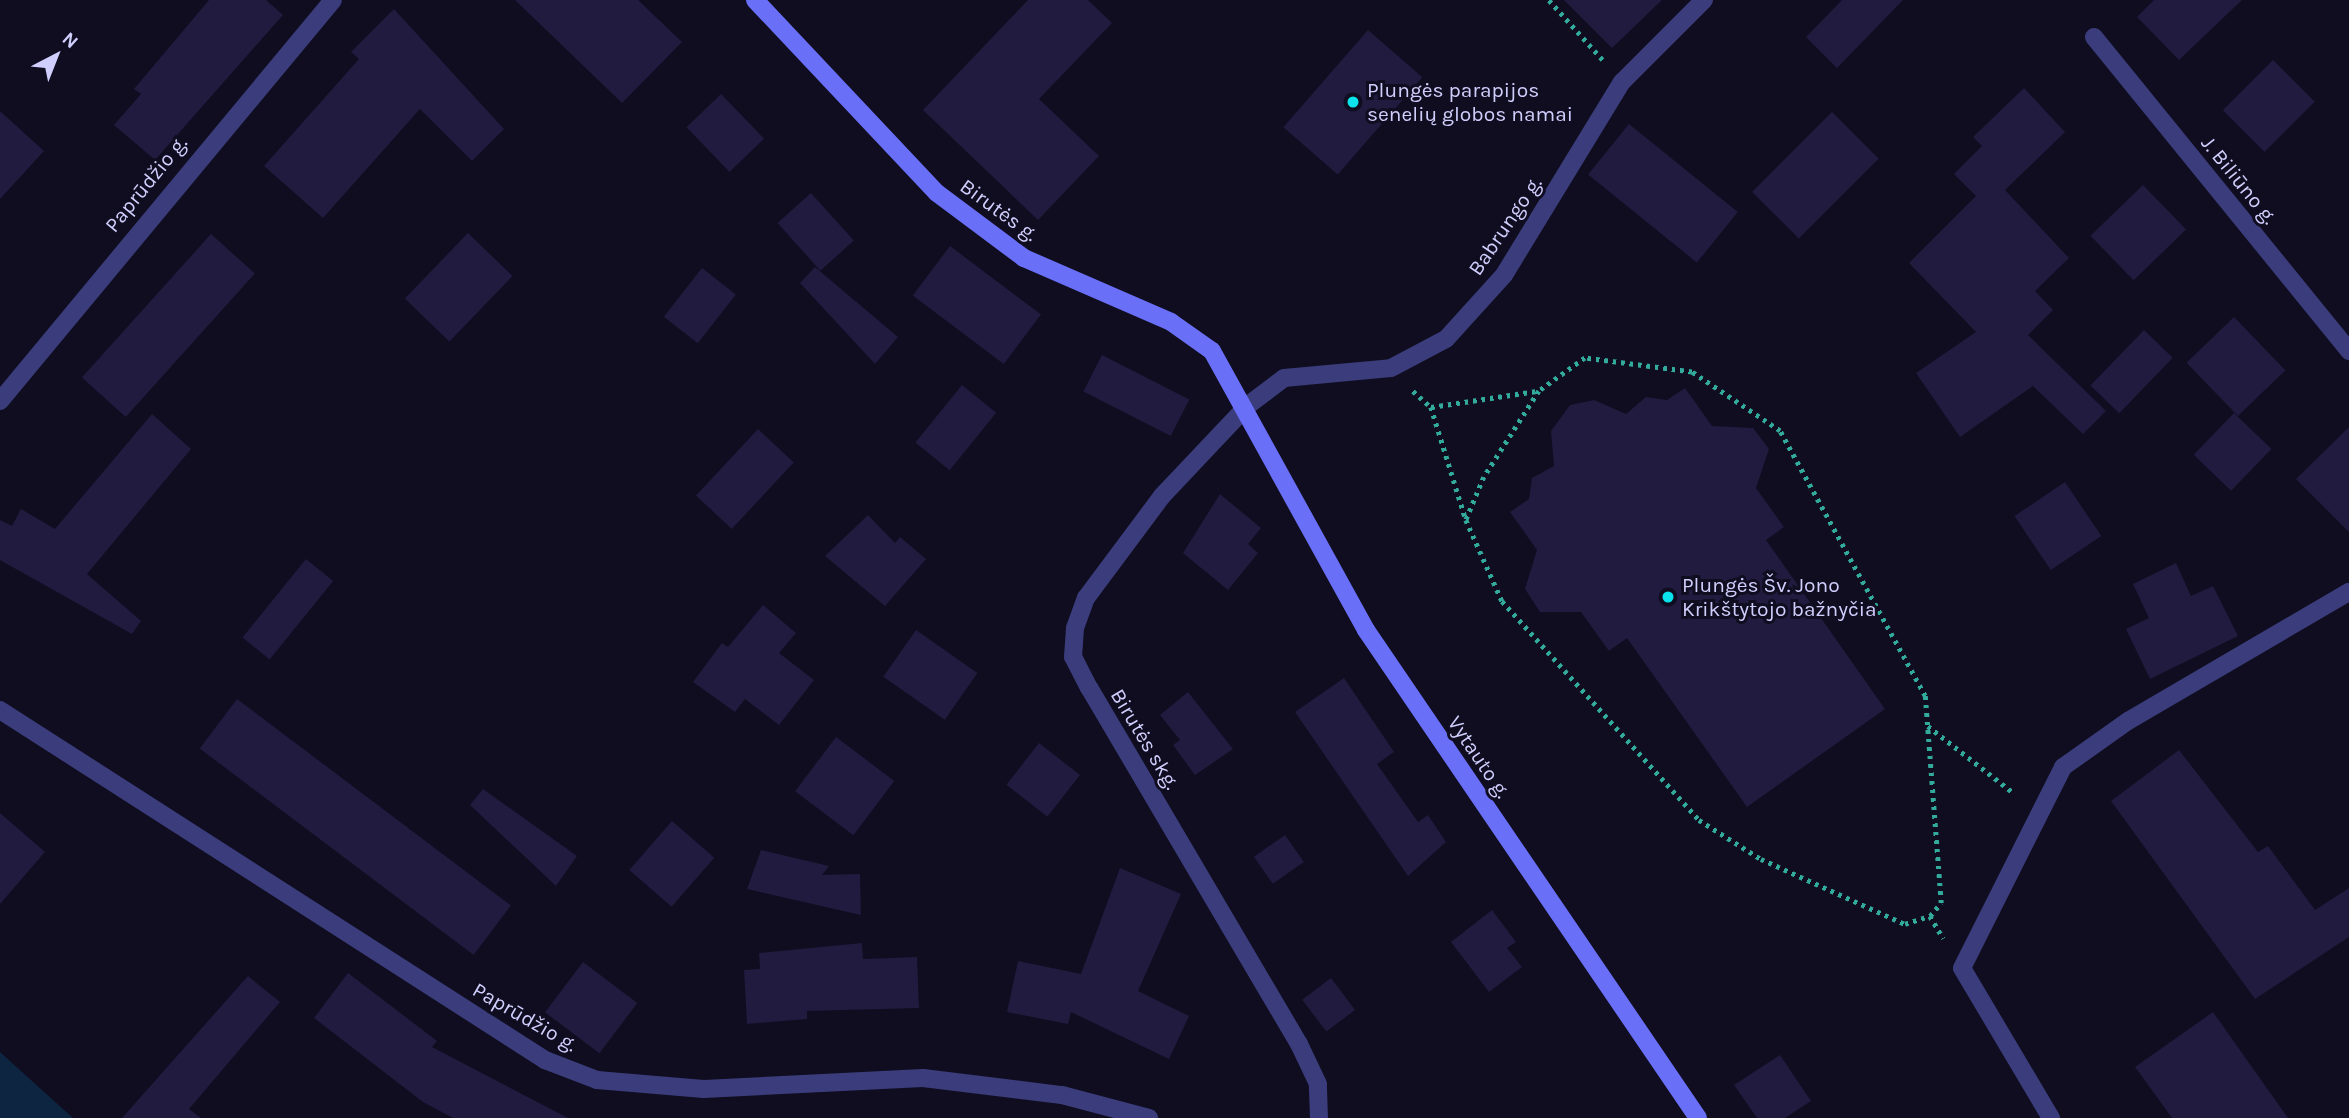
<!DOCTYPE html>
<html>
<head>
<meta charset="utf-8">
<style>
	body { margin:0 }
	#map { position:relative; width:2349px; height:1118px; overflow:hidden; background:#0f0d1f; font-family:Karla,sans-serif }
	div>[style] { position:absolute }
	.water>* { inset:0; background:#0e2542 }
	.building>* { inset:0; background:#201b3f; transform-origin:0 0 }
	.path>* { height:4.5px; margin-top:-2.25px; transform-origin:0; background:repeating-linear-gradient(90deg,#33ab9c 0 3.5px,transparent 0 8.5px) }
	.minor>* { height:18px; margin:-9px; padding:0 9px; transform-origin:9px; border-radius:9px; background:#3b3c7c }
	.secondary>* { height:18px; margin:-9px; padding:0 9px; transform-origin:9px; border-radius:9px; background:#6a6ff8 }
	.dots>* { width:19px; height:19px; translate:-50% -50%; box-sizing:border-box; border:4px solid #0f0d1f; border-radius:50% }
	span { translate:-50% -50%; white-space:nowrap; text-align:center; line-height:1.15; -webkit-text-stroke:6px #0f0d1f; paint-order:stroke }
	.poi-label { font-size:21px; color:#d0cefd }
	.left { translate:0 -50%; text-align:left }
	.street-label { font-size:21px; color:#d0cefd }
	.north { position:absolute; left:21px; top:21px; width:70px; height:70px; -webkit-text-stroke:5px #0f0d1f; paint-order:stroke; rotate:42deg; font-size:19px; font-weight:700; line-height:28px; text-align:center; color:#d0cefd }
	.north::after { content:''; display:block; margin:auto; width:24px; height:32px; background:#d0cefd; clip-path:polygon(50% 0,100% 100%,50% 72%,0 100%) }
</style>
</head>
<body>
<div id="map">
	<div class="water">
		<i style="clip-path:polygon(0 1052px,73px 1118px,0 1118px)"></i>
	</div>
	<div class="building">
		<i style="clip-path:polygon(209px 0,266px 0,283px 15px,155px 160px,114px 125px,141px 94px,134px 89px)"></i>
		<i style="clip-path:polygon(515px 0,638px 0,682px 42px,622px 103px)"></i>
		<i style="clip-path:polygon(1028px 0,1088px 0,1112px 23px,1039px 99px,1099px 156px,1038px 220px,923px 110px)"></i>
		<i style="clip-path:polygon(1564px 0,1662px 0,1612px 48px)"></i>
		<i style="clip-path:polygon(1842px 0,1903px 0,1837px 68px,1806px 37px)"></i>
		<i style="clip-path:polygon(2154px 0,2242px 0,2179px 60px,2137px 17px)"></i>
		<i style="clip-path:polygon(394px 9px,504px 129px,472px 161px,420px 109px,323px 218px,264px 166px,359px 59px,351px 52px)"></i>
		<i style="left:1368px;top:30px;width:72px;height:129px;rotate:41deg"></i>
		<i style="left:2273px;top:60px;width:59px;height:71px;rotate:45deg"></i>
		<i style="clip-path:polygon(2024px 88px,2065px 132px,2005px 190px,2069px 258px,2035px 291px,2053px 310px,2028px 335px,2106px 411px,2083px 434px,2033px 386px,1960px 437px,1916px 373px,1976px 332px,1909px 263px,1976px 196px,1954px 174px,1982px 146px,1973px 137px)"></i>
		<i style="left:721px;top:94px;width:62px;height:48px;rotate:46deg"></i>
		<i style="clip-path:polygon(0 111px,44px 151px,0 199px)"></i>
		<i style="left:1832px;top:112px;width:66px;height:113px;rotate:45deg"></i>
		<i style="left:1629px;top:124px;width:140px;height:65px;rotate:39deg"></i>
		<i style="left:2143px;top:185px;width:62px;height:73px;rotate:46deg"></i>
		<i style="left:811px;top:193px;width:64px;height:45px;rotate:48deg"></i>
		<i style="left:468px;top:233px;width:62px;height:91px;rotate:44deg"></i>
		<i style="left:211px;top:234px;width:59px;height:193px;rotate:42deg"></i>
		<i style="left:950px;top:246px;width:114px;height:62px;rotate:37deg"></i>
		<i style="clip-path:polygon(815px 267px,898px 337px,875px 364px,800px 283px)"></i>
		<i style="left:702px;top:268px;width:43px;height:62px;rotate:38deg"></i>
		<i style="left:2234px;top:317px;width:74px;height:66px;rotate:46deg"></i>
		<i style="left:2144px;top:330px;width:40px;height:77px;rotate:44deg"></i>
		<i style="left:1102px;top:355px;width:98px;height:41px;rotate:27deg"></i>
		<i style="left:962px;top:385px;width:44px;height:74px;rotate:39deg"></i>
		<i style="clip-path:polygon(1685px 388px,1712px 426px,1753px 428px,1769px 449px,1756px 488px,1784px 527px,1766px 540px,1885px 709px,1747px 807px,1627px 638px,1609px 651px,1581px 612px,1540px 612px,1525px 589px,1537px 550px,1510px 512px,1529px 499px,1532px 478px,1554px 466px,1551px 431px,1570px 405px,1594px 400px,1626px 414px,1646px 397px,1667px 400px)"></i>
		<i style="left:2234px;top:413px;width:52px;height:58px;rotate:44deg"></i>
		<i style="clip-path:polygon(152px 414px,191px 449px,87px 574px,141px 621px,132px 634px,0 560px,0 520px,12px 526px,21px 509px,55px 529px)"></i>
		<i style="clip-path:polygon(2349px 427px,2349px 532px,2296px 479px)"></i>
		<i style="left:758px;top:429px;width:49px;height:91px;rotate:43deg"></i>
		<i style="left:2065px;top:482px;width:65px;height:61px;rotate:56deg"></i>
		<i style="clip-path:polygon(1220px 494px,1261px 528px,1248px 544px,1258px 553px,1228px 590px,1183px 553px)"></i>
		<i style="clip-path:polygon(868px 515px,895px 543px,900px 537px,926px 559px,885px 606px,825px 556px)"></i>
		<i style="left:306px;top:559px;width:35px;height:101px;rotate:39deg"></i>
		<i style="clip-path:polygon(2176px 563px,2191px 596px,2213px 586px,2238px 636px,2150px 679px,2126px 629px,2149px 618px,2133px 584px)"></i>
		<i style="clip-path:polygon(763px 605px,796px 633px,779px 653px,814px 680px,779px 725px,745px 699px,735px 712px,693px 682px,722px 643px,728px 647px)"></i>
		<i style="left:916px;top:630px;width:75px;height:57px;rotate:35deg"></i>
		<i style="clip-path:polygon(1344px 678px,1394px 752px,1377px 764px,1418px 822px,1428px 815px,1446px 842px,1408px 876px,1295px 712px)"></i>
		<i style="clip-path:polygon(1188px 692px,1233px 749px,1195px 775px,1173px 745px,1180px 740px,1160px 715px)"></i>
		<i style="left:237px;top:699px;width:343px;height:62px;rotate:37deg"></i>
		<i style="left:836px;top:737px;width:73px;height:68px;rotate:37deg"></i>
		<i style="left:1039px;top:743px;width:52px;height:53px;rotate:38deg"></i>
		<i style="clip-path:polygon(2179px 750px,2258px 852px,2268px 846px,2315px 910px,2349px 888px,2349px 937px,2255px 999px,2111px 801px)"></i>
		<i style="clip-path:polygon(483px 789px,577px 856px,556px 886px,470px 805px)"></i>
		<i style="clip-path:polygon(0 813px,45px 852px,0 904px)"></i>
		<i style="left:672px;top:821px;width:56px;height:65px;rotate:41deg"></i>
		<i style="left:1285px;top:835px;width:33px;height:38px;rotate:55deg"></i>
		<i style="clip-path:polygon(761px 850px,829px 866px,822px 875px,860px 874px,861px 915px,747px 889px)"></i>
		<i style="clip-path:polygon(1120px 868px,1181px 894px,1138px 991px,1189px 1016px,1169px 1059px,1071px 1012px,1068px 1024px,1007px 1012px,1018px 961px,1081px 974px)"></i>
		<i style="clip-path:polygon(1492px 910px,1516px 942px,1507px 948px,1522px 967px,1489px 992px,1451px 942px)"></i>
		<i style="clip-path:polygon(862px 943px,863px 959px,917px 957px,919px 1008px,807px 1011px,807px 1019px,747px 1024px,744px 970px,760px 969px,759px 953px)"></i>
		<i style="left:583px;top:962px;width:68px;height:63px;rotate:37deg"></i>
		<i style="clip-path:polygon(348px 973px,437px 1041px,432px 1047px,568px 1118px,453px 1118px,423px 1102px,314px 1018px)"></i>
		<i style="clip-path:polygon(248px 976px,280px 1002px,189px 1109px,201px 1118px,122px 1118px)"></i>
		<i style="left:1331px;top:978px;width:40px;height:36px;rotate:53deg"></i>
		<i style="clip-path:polygon(2213px 1012px,2288px 1118px,2172px 1118px,2135px 1067px)"></i>
		<i style="clip-path:polygon(1780px 1055px,1811px 1101px,1785px 1118px,1757px 1118px,1734px 1085px)"></i>
	</div>
	<div class="path">
		<i style="left:1549px;top:0;width:81px;rotate:48deg"></i>
		<i style="left:1413px;top:391px;width:24px;rotate:42deg"></i>
		<i style="left:1431px;top:407px;width:118px;rotate:72.8deg"></i>
		<i style="left:1466px;top:520px;width:89px;rotate:66deg"></i>
		<i style="left:1502px;top:601px;width:295px;rotate:48deg"></i>
		<i style="left:1699px;top:820px;width:73px;rotate:32.2deg"></i>
		<i style="left:1761px;top:859px;width:158px;rotate:24.3deg"></i>
		<i style="left:1905px;top:924px;width:26px;rotate:-18deg"></i>
		<i style="left:1930px;top:916px;width:17px;rotate:-50deg"></i>
		<i style="left:1941px;top:903px;width:208px;rotate:-94.4deg"></i>
		<i style="left:1925px;top:696px;width:302px;rotate:-118.7deg"></i>
		<i style="left:1780px;top:431px;width:106px;rotate:-146.2deg"></i>
		<i style="left:1692px;top:372px;width:108px;rotate:-172.5deg"></i>
		<i style="left:1585px;top:358px;width:57px;rotate:144.3deg"></i>
		<i style="left:1539px;top:391px;width:102px;rotate:122.6deg"></i>
		<i style="left:1484px;top:477px;width:47px;rotate:112.7deg"></i>
		<i style="left:1431px;top:407px;width:107px;rotate:-8.6deg"></i>
		<i style="left:1928px;top:726px;width:110px;rotate:38deg"></i>
		<i style="left:1930px;top:916px;width:26px;rotate:59deg"></i>
	</div>
	<div class="minor">
		<i style="left:2094px;top:37px;width:405px;rotate:50.9deg"></i>
		<i style="left:0;top:401px;width:521px;rotate:-50.29deg"></i>
		<i style="left:0;top:710px;width:648px;rotate:32.71deg"></i>
		<i style="left:545px;top:1060px;width:56px;rotate:21deg"></i>
		<i style="left:597px;top:1080px;width:107px;rotate:4.8deg"></i>
		<i style="left:704px;top:1089px;width:219px;rotate:-2.9deg"></i>
		<i style="left:923px;top:1078px;width:140px;rotate:7deg"></i>
		<i style="left:1062px;top:1095px;width:90px;rotate:14.8deg"></i>
		<i style="left:1319px;top:1118px;width:34px;rotate:-92deg"></i>
		<i style="left:1318px;top:1084px;width:44px;rotate:-115.4deg"></i>
		<i style="left:1299px;top:1044px;width:413px;rotate:-120.5deg"></i>
		<i style="left:1089px;top:688px;width:35px;rotate:-117deg"></i>
		<i style="left:1073px;top:657px;width:29px;rotate:-86deg"></i>
		<i style="left:1075px;top:628px;width:32px;rotate:-70deg"></i>
		<i style="left:1086px;top:598px;width:127px;rotate:-53.3deg"></i>
		<i style="left:1162px;top:496px;width:124px;rotate:-46.6deg"></i>
		<i style="left:1247px;top:406px;width:46px;rotate:-37.1deg"></i>
		<i style="left:1284px;top:378px;width:107px;rotate:-5.3deg"></i>
		<i style="left:1391px;top:368px;width:62px;rotate:-27.8deg"></i>
		<i style="left:1446px;top:339px;width:86px;rotate:-47.8deg"></i>
		<i style="left:1504px;top:275px;width:226px;rotate:-58.6deg"></i>
		<i style="left:1622px;top:82px;width:116px;rotate:-45deg"></i>
		<i style="left:2051px;top:1118px;width:174px;rotate:-120.7deg"></i>
		<i style="left:1962px;top:968px;width:225px;rotate:-63.3deg"></i>
		<i style="left:2063px;top:767px;width:80px;rotate:-35.3deg"></i>
		<i style="left:2128px;top:721px;width:256px;rotate:-30.3deg"></i>
	</div>
	<div class="secondary">
		<i style="left:755px;top:0;width:265px;rotate:46.7deg"></i>
		<i style="left:937px;top:193px;width:109px;rotate:36.8deg"></i>
		<i style="left:1024px;top:258px;width:160px;rotate:23.5deg"></i>
		<i style="left:1171px;top:322px;width:50px;rotate:35.3deg"></i>
		<i style="left:1212px;top:351px;width:319px;rotate:61.1deg"></i>
		<i style="left:1366px;top:630px;width:590px;rotate:55.77deg"></i>
	</div>
	<div class="dots">
		<i style="left:1353px;top:102px;background:#0ce2eb"></i>
		<i style="left:1668px;top:597px;background:#0ce2eb"></i>
	</div>
	<div class="poi-label">
		<span class="left" style="left:1367px;top:102px">Plungės parapijos<br>senelių globos namai</span>
		<span class="left" style="left:1682px;top:597px">Plungės Šv. Jono<br>Krikštytojo bažnyčia</span>
	</div>
	<div class="street-label">
		<span style="left:2239px;top:180px;rotate:51deg">J. Biliūno g.</span>
		<span style="left:146px;top:184px;rotate:-51deg">Paprūdžio g.</span>
		<span style="left:999px;top:210px;rotate:36deg">Birutės g.</span>
		<span style="left:1505px;top:226px;rotate:-56deg">Babrungo g.</span>
		<span style="left:1145px;top:739px;rotate:59deg">Birutės skg.</span>
		<span style="left:1479px;top:757px;rotate:56deg">Vytauto g.</span>
		<span style="left:525px;top:1017px;rotate:30deg">Paprūdžio g.</span>
	</div>
	<div class="north">N</div>
</div>
</body>
</html>
